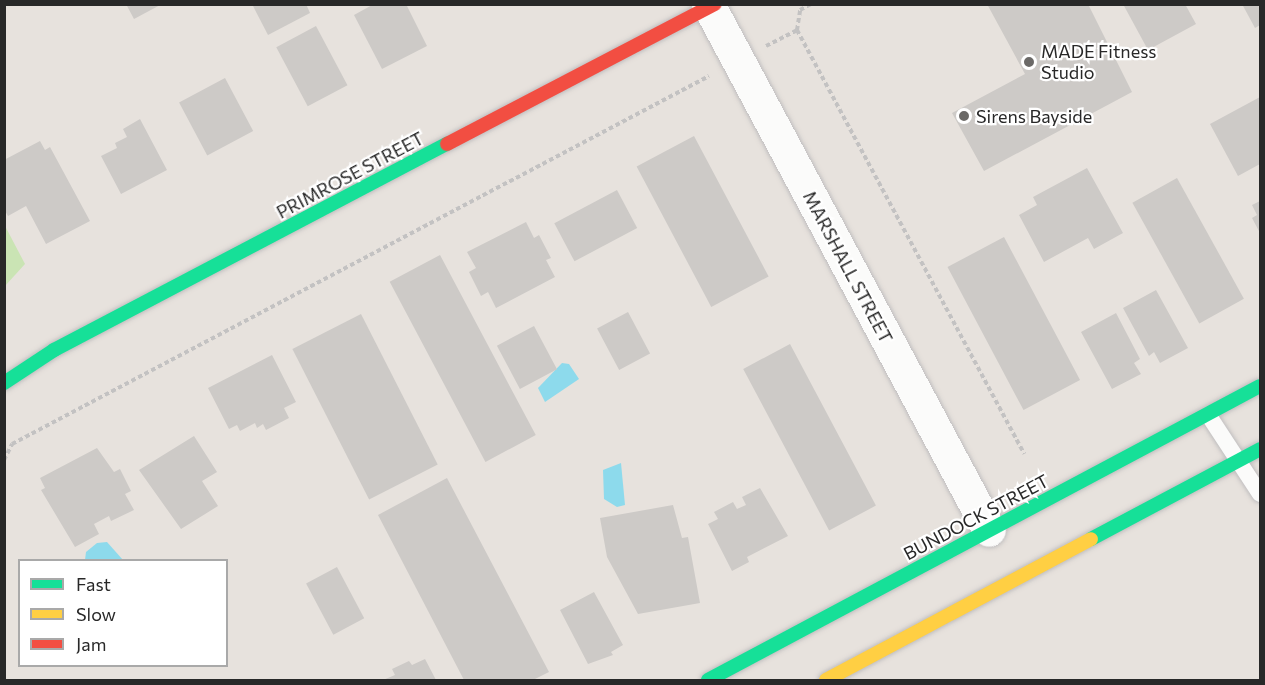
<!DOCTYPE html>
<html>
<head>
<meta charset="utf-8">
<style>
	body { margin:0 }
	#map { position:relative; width:1265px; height:685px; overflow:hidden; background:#e7e2dd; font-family:Commissioner,sans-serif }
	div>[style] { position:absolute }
	.green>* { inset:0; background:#cae4b4 }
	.water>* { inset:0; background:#8ddaec }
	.building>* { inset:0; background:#cdcac7; transform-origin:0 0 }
	.path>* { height:4px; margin-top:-2px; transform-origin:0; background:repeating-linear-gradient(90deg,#c3c2c2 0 4.5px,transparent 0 7.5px) }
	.roads { filter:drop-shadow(0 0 2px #c0bebf) drop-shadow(0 0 2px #c0bebf) }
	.lane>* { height:16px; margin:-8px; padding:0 8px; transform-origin:8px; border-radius:8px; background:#fbfbfa }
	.street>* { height:33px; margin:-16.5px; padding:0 16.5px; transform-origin:16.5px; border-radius:16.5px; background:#fbfbfa }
	.fast>* { height:14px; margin:-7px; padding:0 7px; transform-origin:7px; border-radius:7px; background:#16e098 }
	.slow>* { height:14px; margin:-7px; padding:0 7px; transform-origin:7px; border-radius:7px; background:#ffcf43 }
	.jam>* { height:14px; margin:-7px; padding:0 7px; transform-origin:7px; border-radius:7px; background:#f24e42 }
	.dots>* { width:16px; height:16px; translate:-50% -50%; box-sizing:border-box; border:3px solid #fff; border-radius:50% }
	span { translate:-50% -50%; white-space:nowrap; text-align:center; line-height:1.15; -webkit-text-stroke:4.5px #fff; paint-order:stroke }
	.poi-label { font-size:18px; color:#282828 }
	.left { translate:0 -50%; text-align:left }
	.street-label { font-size:18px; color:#282828 }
	.frame { position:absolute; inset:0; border:6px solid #282828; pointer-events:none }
	.legend { position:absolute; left:18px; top:559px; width:210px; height:108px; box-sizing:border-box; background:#fff; border:2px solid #a9a9a9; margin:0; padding:8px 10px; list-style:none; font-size:18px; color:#282828 }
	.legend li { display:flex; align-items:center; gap:12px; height:30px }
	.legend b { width:30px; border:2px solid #a9a9a9 }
</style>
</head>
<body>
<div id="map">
	<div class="green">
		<i style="clip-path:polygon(4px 224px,25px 264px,5px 286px,4px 286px)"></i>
	</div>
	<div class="water">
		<i style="clip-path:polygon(562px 363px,569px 364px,579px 379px,545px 402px,538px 388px)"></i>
		<i style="clip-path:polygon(621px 463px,625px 505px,617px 507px,604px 499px,603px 470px)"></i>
		<i style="clip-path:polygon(107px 542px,123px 560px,85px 560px,86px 552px,97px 543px)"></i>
	</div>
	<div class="building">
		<i style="clip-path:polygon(126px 4px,162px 4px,134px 19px)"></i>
		<i style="clip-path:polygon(252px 4px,306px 4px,310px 13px,268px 35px)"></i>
		<i style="clip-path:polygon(374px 4px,406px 4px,427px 46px,382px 69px,354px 15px)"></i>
		<i style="clip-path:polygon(987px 4px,1088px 4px,1132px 92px,984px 171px,952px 113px,1025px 74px)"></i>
		<i style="clip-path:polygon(1123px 4px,1185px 4px,1196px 24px,1148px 50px)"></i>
		<i style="clip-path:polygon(1242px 4px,1260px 4px,1260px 25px,1255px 28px)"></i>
		<i style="left:316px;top:26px;width:67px;height:45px;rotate:62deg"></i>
		<i style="left:225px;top:78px;width:60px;height:52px;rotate:62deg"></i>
		<i style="clip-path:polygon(1260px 97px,1260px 164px,1238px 176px,1210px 124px)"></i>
		<i style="clip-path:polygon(140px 119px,167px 170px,121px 194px,101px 156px,117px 148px,115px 143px,127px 137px,123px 129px)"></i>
		<i style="left:694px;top:136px;width:159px;height:65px;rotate:62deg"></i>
		<i style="clip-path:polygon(40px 141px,45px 150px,50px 147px,90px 221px,46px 244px,26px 206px,8px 216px,4px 209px,4px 160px)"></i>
		<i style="clip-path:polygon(1087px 168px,1123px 233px,1094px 249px,1088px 238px,1044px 262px,1019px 215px,1037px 205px,1033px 197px)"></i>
		<i style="left:1177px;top:178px;width:138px;height:51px;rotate:61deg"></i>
		<i style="left:617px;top:190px;width:43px;height:71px;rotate:62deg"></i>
		<i style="clip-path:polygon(1260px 201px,1260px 233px,1252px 218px,1257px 215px,1252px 205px)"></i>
		<i style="clip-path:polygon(526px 222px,534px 238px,539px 235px,551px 258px,546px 260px,555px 277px,496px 308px,488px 292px,481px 296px,469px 272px,476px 268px,467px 252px)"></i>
		<i style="left:1004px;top:237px;width:162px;height:64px;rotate:62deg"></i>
		<i style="left:440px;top:255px;width:204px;height:57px;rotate:62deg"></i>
		<i style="clip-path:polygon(1156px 290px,1188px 348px,1160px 363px,1154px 352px,1149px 356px,1123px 308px)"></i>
		<i style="left:628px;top:312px;width:47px;height:35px;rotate:62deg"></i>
		<i style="clip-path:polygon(1116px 313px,1140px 359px,1134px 363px,1141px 374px,1112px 389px,1081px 332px)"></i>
		<i style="left:361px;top:314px;width:169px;height:77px;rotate:63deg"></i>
		<i style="left:534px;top:326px;width:49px;height:42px;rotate:62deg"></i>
		<i style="left:790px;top:344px;width:183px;height:53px;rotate:62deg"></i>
		<i style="clip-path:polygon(272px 355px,296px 402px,284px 408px,289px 418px,266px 430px,263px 424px,257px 428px,255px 423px,240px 431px,237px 425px,229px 429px,208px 388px)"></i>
		<i style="clip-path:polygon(194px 436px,217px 472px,202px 481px,218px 506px,181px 529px,139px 470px)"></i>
		<i style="clip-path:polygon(97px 448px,114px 472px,120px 469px,131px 491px,125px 494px,134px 510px,111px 521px,109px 516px,94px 524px,99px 534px,75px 547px,41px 490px,45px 488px,40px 478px)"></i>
		<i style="clip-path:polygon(447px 478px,549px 672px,533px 680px,464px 680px,378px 515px)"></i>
		<i style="clip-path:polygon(760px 488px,788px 536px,747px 557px,749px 562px,732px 571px,708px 524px,718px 519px,714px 512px,733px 502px,737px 509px,746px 505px,742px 497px)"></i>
		<i style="clip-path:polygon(673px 505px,682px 538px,688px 537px,700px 603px,638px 614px,607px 557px,600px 518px)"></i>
		<i style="left:337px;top:567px;width:58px;height:35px;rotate:62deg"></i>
		<i style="clip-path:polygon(594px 592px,623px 645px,611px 652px,613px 655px,588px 664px,560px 610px)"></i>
		<i style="clip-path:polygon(425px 659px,436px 680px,383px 680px,395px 675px,392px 669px,409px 661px,412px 665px)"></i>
	</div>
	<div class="path">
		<i style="left:797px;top:30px;width:481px;rotate:61.8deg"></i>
		<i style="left:766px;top:46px;width:35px;rotate:-27deg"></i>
		<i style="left:797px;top:30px;width:20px;rotate:-81deg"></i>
		<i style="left:800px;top:10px;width:13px;rotate:-29deg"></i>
		<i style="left:4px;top:460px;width:18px;rotate:-63deg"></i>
		<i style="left:12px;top:444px;width:788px;rotate:-27.83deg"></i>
	</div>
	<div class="roads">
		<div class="lane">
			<i style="left:1209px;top:416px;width:93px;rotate:56.8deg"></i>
		</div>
		<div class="street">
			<i style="left:708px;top:4px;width:596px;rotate:61.89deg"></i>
		</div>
		<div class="fast">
			<i style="left:4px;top:383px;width:60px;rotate:-33.4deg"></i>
			<i style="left:54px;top:350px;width:444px;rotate:-27.7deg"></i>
			<i style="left:1091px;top:539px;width:191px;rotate:-28deg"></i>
			<i style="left:708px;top:680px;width:625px;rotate:-28.04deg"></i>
		</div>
		<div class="slow">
			<i style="left:826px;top:680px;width:300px;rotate:-28deg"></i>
		</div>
		<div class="jam">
			<i style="left:447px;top:144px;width:302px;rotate:-27.6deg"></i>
		</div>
	</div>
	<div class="dots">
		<i style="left:1029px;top:62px;background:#6b6967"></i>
		<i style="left:964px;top:116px;background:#6b6967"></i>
	</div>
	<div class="poi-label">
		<span class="left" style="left:1041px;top:62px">MADE Fitness<br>Studio</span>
		<span class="left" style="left:976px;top:116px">Sirens Bayside</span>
	</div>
	<div class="street-label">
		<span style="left:350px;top:175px;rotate:-28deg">PRIMROSE STREET</span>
		<span style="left:848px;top:267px;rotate:62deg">MARSHALL STREET</span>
		<span style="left:976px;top:517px;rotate:-28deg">BUNDOCK STREET</span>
	</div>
	<div class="frame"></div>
	<ul class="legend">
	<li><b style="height:8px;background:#16e098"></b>Fast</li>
	<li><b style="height:8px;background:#ffcf43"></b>Slow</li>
	<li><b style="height:8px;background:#f24e42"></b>Jam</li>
	</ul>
</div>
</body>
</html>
